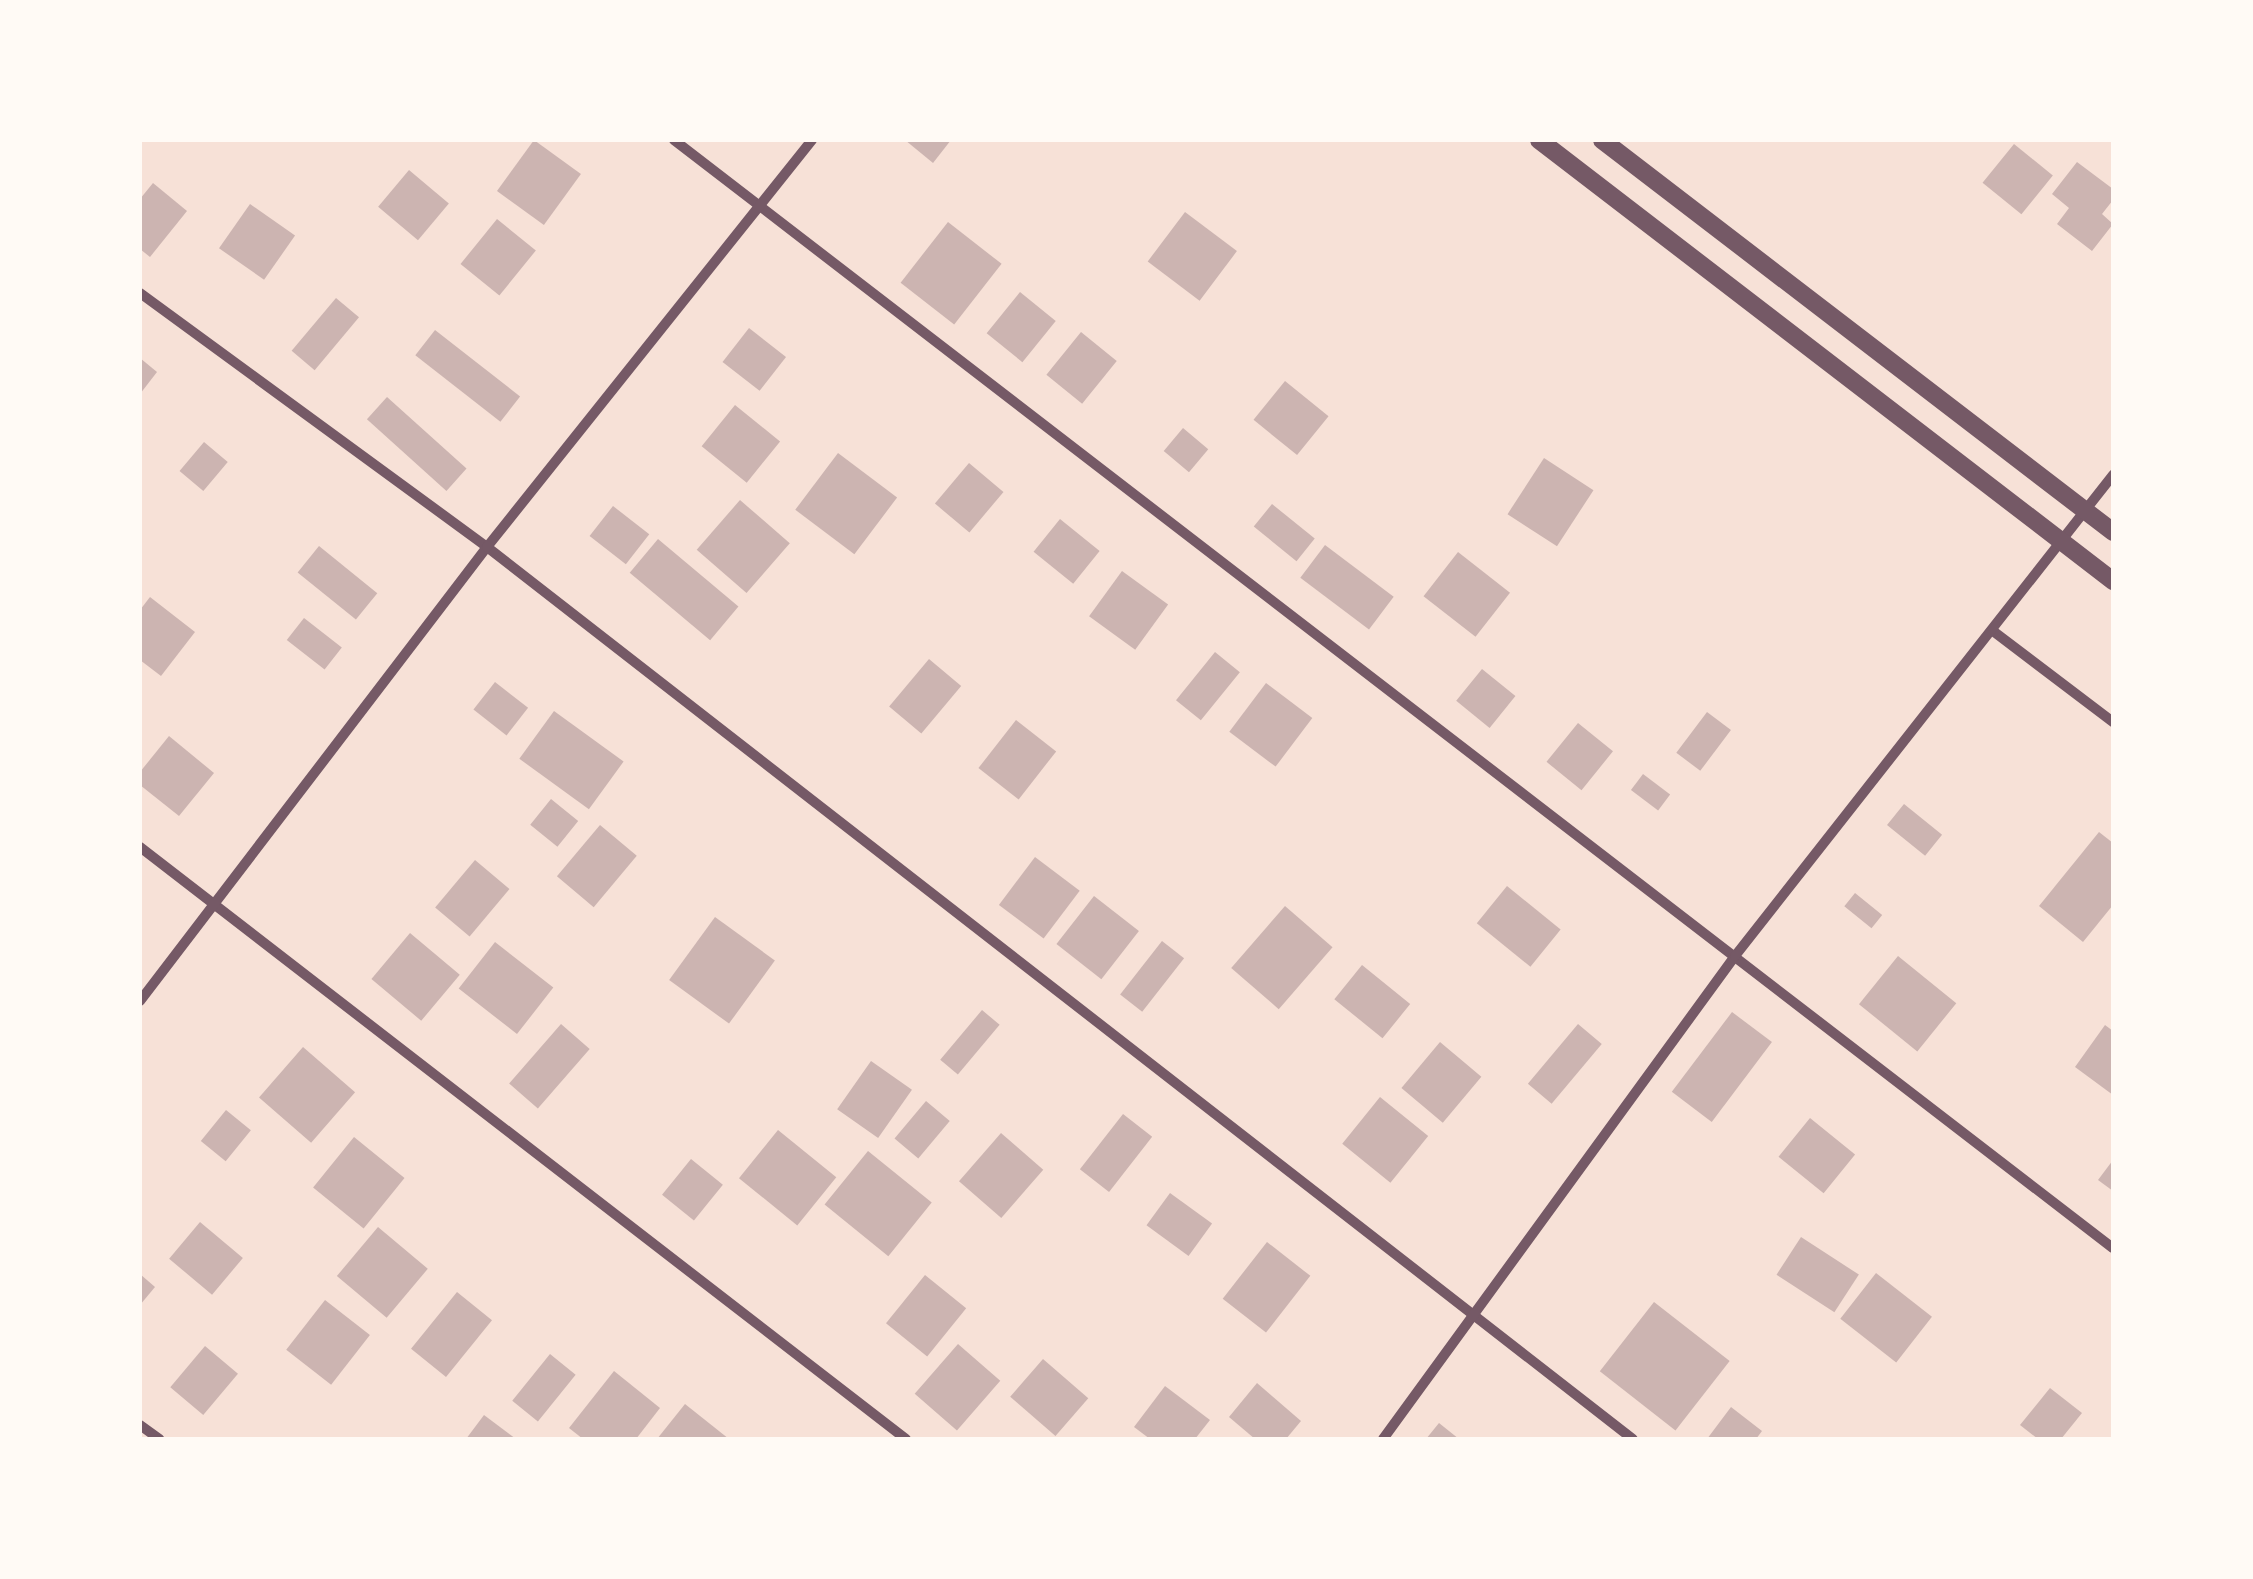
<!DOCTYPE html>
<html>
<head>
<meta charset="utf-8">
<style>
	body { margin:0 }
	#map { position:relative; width:2253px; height:1579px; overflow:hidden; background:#f7e1d7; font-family:"IBM Plex Serif",serif }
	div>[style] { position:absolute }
	.building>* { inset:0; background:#ccb4b1; transform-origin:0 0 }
	.minor>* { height:10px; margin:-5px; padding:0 5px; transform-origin:5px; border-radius:5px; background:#755966 }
	.tertiary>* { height:18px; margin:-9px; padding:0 9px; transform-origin:9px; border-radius:9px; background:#755966 }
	span { translate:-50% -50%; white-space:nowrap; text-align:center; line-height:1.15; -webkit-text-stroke:10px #fffaf5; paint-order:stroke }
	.frame { position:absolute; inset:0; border:142px solid #fffaf5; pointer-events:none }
</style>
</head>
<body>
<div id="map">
	<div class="building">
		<i style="left:534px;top:140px;width:58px;height:63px;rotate:36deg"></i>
		<i style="clip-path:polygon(905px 140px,951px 140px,933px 163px)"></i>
		<i style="left:2014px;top:144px;width:50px;height:50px;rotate:39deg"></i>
		<i style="clip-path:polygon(2077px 162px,2113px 189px,2113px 200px,2102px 214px,2113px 224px,2092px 251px,2057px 224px,2069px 208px,2052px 194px)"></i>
		<i style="left:409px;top:170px;width:52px;height:48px;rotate:40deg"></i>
		<i style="clip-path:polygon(153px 183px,187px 211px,150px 257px,140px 249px,140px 199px)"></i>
		<i style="left:250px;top:204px;width:55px;height:54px;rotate:35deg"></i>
		<i style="left:1185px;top:212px;width:65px;height:62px;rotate:37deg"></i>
		<i style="left:497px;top:219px;width:50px;height:58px;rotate:39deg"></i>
		<i style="left:948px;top:222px;width:68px;height:77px;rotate:38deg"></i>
		<i style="left:1020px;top:292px;width:46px;height:53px;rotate:39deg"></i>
		<i style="left:336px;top:298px;width:30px;height:69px;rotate:40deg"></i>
		<i style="left:749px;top:328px;width:47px;height:43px;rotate:38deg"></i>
		<i style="left:435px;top:330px;width:108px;height:32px;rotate:38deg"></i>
		<i style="left:1081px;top:332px;width:46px;height:55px;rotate:39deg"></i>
		<i style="clip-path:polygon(140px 358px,157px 372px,140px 394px)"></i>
		<i style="left:1285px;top:381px;width:56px;height:50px;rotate:39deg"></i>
		<i style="left:387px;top:397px;width:107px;height:30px;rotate:42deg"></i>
		<i style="left:735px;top:405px;width:58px;height:53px;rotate:39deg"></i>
		<i style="left:1183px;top:428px;width:33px;height:30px;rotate:40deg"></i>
		<i style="left:204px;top:442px;width:31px;height:38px;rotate:40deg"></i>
		<i style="left:838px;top:453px;width:74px;height:71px;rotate:37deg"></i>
		<i style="left:1544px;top:458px;width:59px;height:67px;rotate:33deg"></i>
		<i style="left:969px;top:463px;width:45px;height:53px;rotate:40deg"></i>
		<i style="left:740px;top:500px;width:66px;height:66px;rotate:41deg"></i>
		<i style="left:1272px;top:504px;width:55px;height:29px;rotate:39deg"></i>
		<i style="left:613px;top:506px;width:46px;height:38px;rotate:38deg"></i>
		<i style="left:1060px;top:519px;width:51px;height:42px;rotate:39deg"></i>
		<i style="left:658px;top:539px;width:105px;height:44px;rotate:40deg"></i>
		<i style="left:1325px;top:545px;width:86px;height:41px;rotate:37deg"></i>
		<i style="left:319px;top:546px;width:75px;height:34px;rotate:39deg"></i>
		<i style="left:1458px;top:552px;width:66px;height:56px;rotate:38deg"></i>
		<i style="left:1122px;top:571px;width:57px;height:56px;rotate:36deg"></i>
		<i style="clip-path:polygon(150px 597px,195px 632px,161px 676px,140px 660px,140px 610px)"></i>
		<i style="left:304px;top:618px;width:48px;height:28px;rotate:38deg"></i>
		<i style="left:1215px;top:652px;width:32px;height:62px;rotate:39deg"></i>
		<i style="left:929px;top:659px;width:42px;height:62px;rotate:40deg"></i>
		<i style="left:1482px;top:669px;width:43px;height:41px;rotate:39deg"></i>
		<i style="left:495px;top:682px;width:42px;height:35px;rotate:38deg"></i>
		<i style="left:1266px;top:683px;width:58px;height:61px;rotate:37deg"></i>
		<i style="left:554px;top:711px;width:86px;height:59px;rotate:36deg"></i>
		<i style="left:1707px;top:712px;width:30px;height:51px;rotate:37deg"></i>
		<i style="left:1016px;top:720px;width:51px;height:61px;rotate:38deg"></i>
		<i style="left:1578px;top:723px;width:45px;height:50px;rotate:39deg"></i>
		<i style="clip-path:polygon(169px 736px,214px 773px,179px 816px,140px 785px,140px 772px)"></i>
		<i style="left:1643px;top:774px;width:34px;height:20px;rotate:37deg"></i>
		<i style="left:551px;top:799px;width:35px;height:33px;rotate:39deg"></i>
		<i style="left:1904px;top:804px;width:49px;height:27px;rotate:39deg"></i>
		<i style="left:600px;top:825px;width:48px;height:67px;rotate:40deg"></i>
		<i style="clip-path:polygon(2099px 832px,2113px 843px,2113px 905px,2083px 942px,2039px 906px)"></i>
		<i style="left:1035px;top:857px;width:56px;height:60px;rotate:37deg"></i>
		<i style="left:475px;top:860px;width:45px;height:62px;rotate:40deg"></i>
		<i style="left:1507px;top:886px;width:69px;height:48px;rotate:39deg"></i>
		<i style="left:1855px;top:893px;width:35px;height:17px;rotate:39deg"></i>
		<i style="left:1094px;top:896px;width:57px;height:61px;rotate:38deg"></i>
		<i style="left:1285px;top:906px;width:63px;height:82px;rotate:41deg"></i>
		<i style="left:715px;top:917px;width:74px;height:78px;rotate:36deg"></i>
		<i style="left:410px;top:933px;width:65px;height:60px;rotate:40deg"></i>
		<i style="left:1162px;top:941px;width:28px;height:68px;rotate:38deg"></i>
		<i style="left:495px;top:942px;width:74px;height:59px;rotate:38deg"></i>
		<i style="left:1898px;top:956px;width:75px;height:62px;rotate:39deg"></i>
		<i style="left:1362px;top:965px;width:62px;height:44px;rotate:39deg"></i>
		<i style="left:982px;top:1010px;width:23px;height:65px;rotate:40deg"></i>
		<i style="left:1732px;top:1012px;width:50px;height:100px;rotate:37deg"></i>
		<i style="left:561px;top:1024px;width:38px;height:79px;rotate:41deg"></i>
		<i style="left:1578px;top:1024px;width:31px;height:78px;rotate:40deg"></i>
		<i style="clip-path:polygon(2105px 1025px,2113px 1031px,2113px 1095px,2075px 1067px)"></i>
		<i style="left:1440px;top:1042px;width:54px;height:60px;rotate:40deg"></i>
		<i style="left:303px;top:1047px;width:69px;height:67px;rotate:41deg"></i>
		<i style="left:871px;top:1061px;width:50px;height:59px;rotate:35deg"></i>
		<i style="left:1380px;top:1097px;width:62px;height:60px;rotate:39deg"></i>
		<i style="left:926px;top:1101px;width:31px;height:49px;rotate:40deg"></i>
		<i style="left:226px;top:1110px;width:32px;height:40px;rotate:39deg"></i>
		<i style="left:1123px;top:1114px;width:37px;height:70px;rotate:38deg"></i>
		<i style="left:1810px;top:1118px;width:58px;height:50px;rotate:39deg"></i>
		<i style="left:778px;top:1130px;width:75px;height:62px;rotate:39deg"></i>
		<i style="left:1001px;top:1133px;width:56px;height:64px;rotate:41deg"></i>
		<i style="left:354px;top:1137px;width:65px;height:65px;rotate:39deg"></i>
		<i style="left:868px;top:1151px;width:82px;height:69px;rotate:39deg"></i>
		<i style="left:691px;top:1159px;width:41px;height:46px;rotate:39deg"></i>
		<i style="clip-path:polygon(2113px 1160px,2113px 1191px,2098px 1180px)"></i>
		<i style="left:1170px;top:1193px;width:52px;height:40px;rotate:36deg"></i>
		<i style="left:200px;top:1222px;width:56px;height:48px;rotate:40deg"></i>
		<i style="left:378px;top:1227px;width:65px;height:64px;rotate:40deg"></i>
		<i style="left:1801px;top:1237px;width:69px;height:45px;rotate:33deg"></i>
		<i style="left:1267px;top:1242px;width:55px;height:72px;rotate:38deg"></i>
		<i style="left:1876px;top:1273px;width:71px;height:58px;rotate:38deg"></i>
		<i style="clip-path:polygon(140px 1274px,155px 1287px,140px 1305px)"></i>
		<i style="left:925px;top:1275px;width:53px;height:62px;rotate:39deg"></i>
		<i style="left:457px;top:1292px;width:45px;height:73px;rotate:39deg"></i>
		<i style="left:325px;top:1300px;width:57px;height:63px;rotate:38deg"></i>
		<i style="left:1654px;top:1302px;width:96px;height:88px;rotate:38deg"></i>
		<i style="left:958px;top:1344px;width:56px;height:66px;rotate:41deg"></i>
		<i style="left:205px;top:1346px;width:43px;height:54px;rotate:40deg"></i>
		<i style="left:550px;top:1354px;width:33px;height:60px;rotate:39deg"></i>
		<i style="left:1043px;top:1359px;width:60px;height:50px;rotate:41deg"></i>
		<i style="clip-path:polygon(614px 1371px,660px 1408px,636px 1439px,583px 1439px,569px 1428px)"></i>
		<i style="clip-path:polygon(1257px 1383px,1301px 1421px,1286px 1439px,1255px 1439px,1229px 1417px)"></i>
		<i style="clip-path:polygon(1165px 1386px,1210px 1420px,1195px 1439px,1150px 1439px,1134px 1427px)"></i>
		<i style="clip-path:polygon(2050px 1388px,2082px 1413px,2061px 1439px,2038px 1439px,2020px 1425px)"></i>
		<i style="clip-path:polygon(685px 1404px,729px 1439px,657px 1439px)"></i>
		<i style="clip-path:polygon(1731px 1407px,1762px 1431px,1756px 1439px,1707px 1439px)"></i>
		<i style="clip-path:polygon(484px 1415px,516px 1439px,466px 1439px)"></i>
		<i style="clip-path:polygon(1439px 1423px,1459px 1439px,1426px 1439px)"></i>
	</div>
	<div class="minor">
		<i style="left:674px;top:140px;width:1816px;rotate:37.6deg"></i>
		<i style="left:140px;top:293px;width:430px;rotate:36.2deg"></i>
		<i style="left:487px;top:547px;width:1452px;rotate:37.9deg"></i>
		<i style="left:1993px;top:631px;width:151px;rotate:37.2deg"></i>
		<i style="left:140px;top:847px;width:968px;rotate:37.7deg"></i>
		<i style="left:140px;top:1001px;width:571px;rotate:-52.61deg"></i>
		<i style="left:487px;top:547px;width:521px;rotate:-51.39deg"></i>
		<i style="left:140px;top:1425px;width:24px;rotate:36deg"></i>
		<i style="left:1383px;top:1439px;width:598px;rotate:-53.92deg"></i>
		<i style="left:1735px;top:956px;width:612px;rotate:-51.84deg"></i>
	</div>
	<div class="tertiary">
		<i style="left:1539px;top:140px;width:724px;rotate:37.53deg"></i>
		<i style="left:1602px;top:140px;width:644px;rotate:37.49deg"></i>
	</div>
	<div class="frame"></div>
</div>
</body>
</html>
